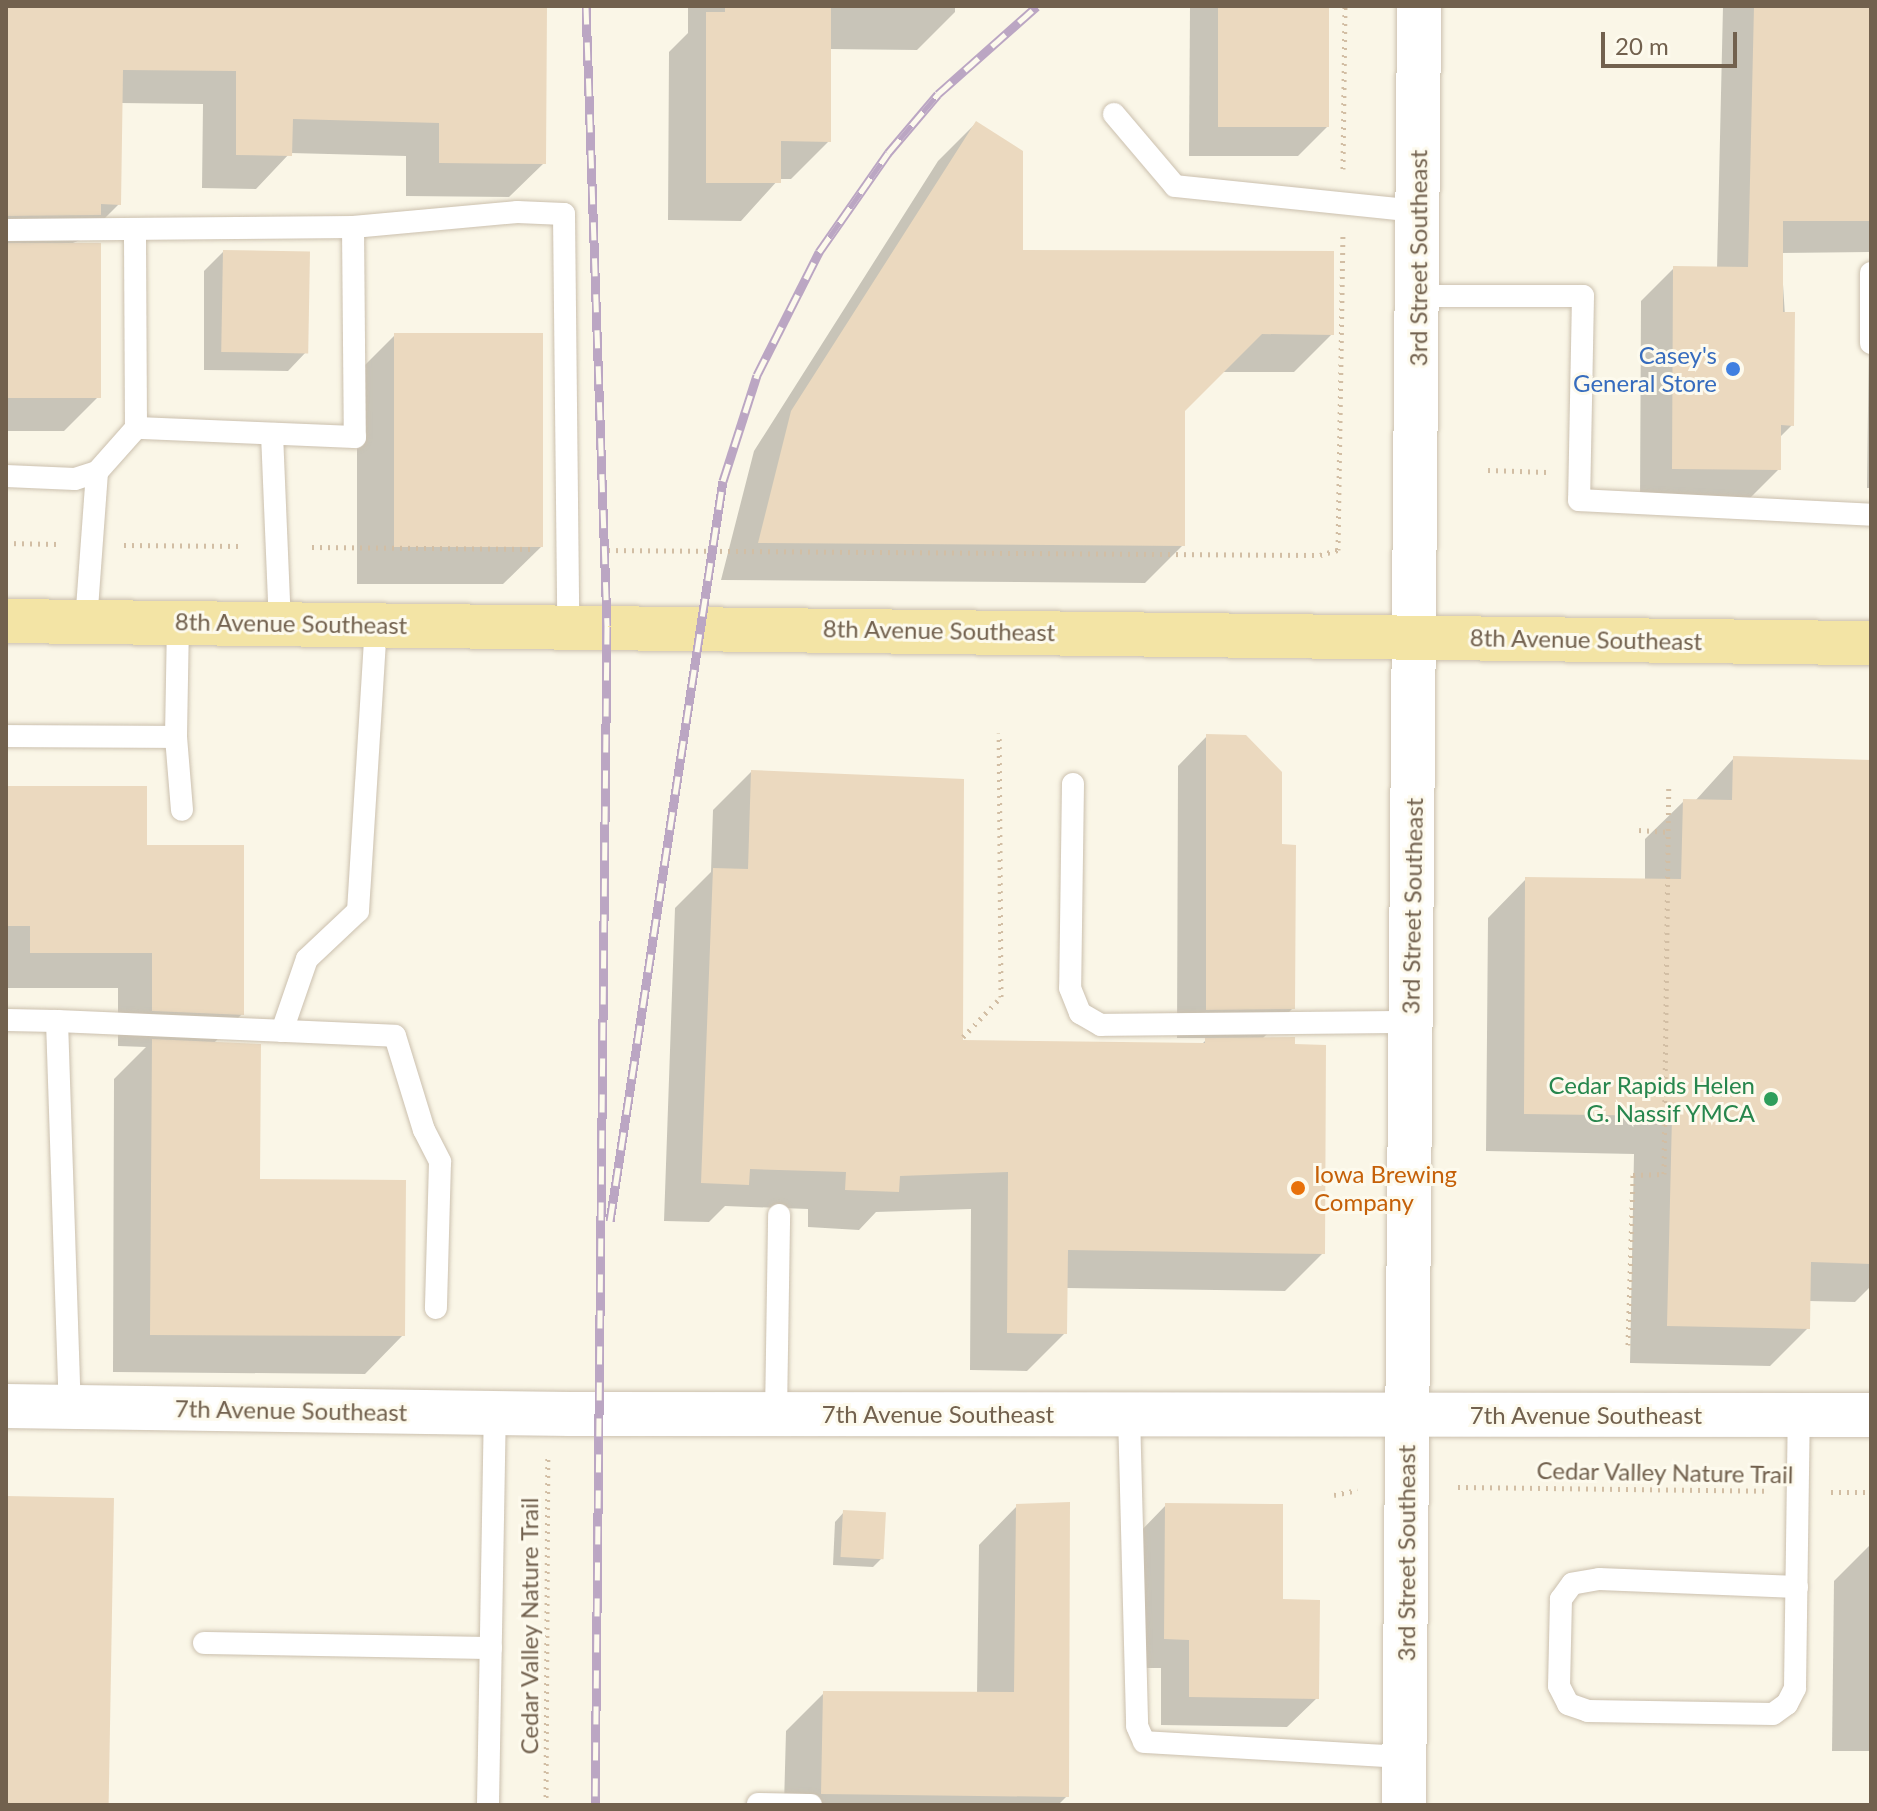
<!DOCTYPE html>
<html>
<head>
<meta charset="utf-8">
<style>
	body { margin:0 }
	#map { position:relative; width:1877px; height:1811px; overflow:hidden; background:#faf6e7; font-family:Lato,sans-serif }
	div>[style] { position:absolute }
	.shadow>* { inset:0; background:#0003 }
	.building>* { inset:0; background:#ebd9bf; transform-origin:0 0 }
	.path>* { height:5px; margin-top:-2.5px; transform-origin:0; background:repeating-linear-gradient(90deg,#d2bea4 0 2px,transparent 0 8px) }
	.roads { filter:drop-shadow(0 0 2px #cbc0ae) drop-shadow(0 0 2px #cbc0ae) }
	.service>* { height:22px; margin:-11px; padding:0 11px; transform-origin:11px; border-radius:11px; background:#fff }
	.minor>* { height:44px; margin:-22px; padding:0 22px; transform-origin:22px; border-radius:22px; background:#fff }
	.tertiary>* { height:44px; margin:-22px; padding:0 22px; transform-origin:22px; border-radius:22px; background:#fff }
	.primary>* { height:44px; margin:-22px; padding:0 22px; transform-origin:22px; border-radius:22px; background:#f3e4a5 }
	.rail>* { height:9px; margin-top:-4.5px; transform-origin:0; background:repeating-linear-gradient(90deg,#fdfaed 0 18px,#bba6c3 0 36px); box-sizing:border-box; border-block:2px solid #bba6c3 }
	.dots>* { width:22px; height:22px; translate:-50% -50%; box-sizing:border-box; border:4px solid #fdfaed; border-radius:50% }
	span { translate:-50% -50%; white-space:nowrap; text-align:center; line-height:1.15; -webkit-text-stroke:6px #fdfaed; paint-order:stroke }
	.street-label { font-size:24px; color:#72614e }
	.shop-label { font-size:24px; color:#366cbe }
	.right { translate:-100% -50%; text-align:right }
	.leisure-label { font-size:24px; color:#27864d }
	.food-label { font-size:24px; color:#c56008 }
	.left { translate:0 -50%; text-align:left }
	.frame { position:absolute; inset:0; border:8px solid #72614e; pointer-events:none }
	.scale { position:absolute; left:1601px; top:32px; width:136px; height:36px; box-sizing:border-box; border:4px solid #72614e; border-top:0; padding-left:10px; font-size:24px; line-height:28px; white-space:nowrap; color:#72614e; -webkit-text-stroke:6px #fdfaed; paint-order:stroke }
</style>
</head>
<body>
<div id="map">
	<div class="shadow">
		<i style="clip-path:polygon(6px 6px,545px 6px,544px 163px,509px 197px,406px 196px,406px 156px,290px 153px,256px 189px,202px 188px,203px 104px,120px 103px,119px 204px,85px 238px,68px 245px,98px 397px,64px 431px,6px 431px)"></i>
		<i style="clip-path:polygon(688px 6px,955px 6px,955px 12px,917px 50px,829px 49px,829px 141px,791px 179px,779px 179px,741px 221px,668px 220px,669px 52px,688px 33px)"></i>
		<i style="clip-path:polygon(1190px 6px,1327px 6px,1327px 127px,1298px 156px,1189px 156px)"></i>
		<i style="clip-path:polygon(1723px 6px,1871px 6px,1871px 488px,1867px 488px,1870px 252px,1781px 253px,1792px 425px,1779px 438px,1779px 469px,1746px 502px,1640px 500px,1641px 301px,1674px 268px,1717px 269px)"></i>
		<i style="clip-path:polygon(976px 123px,1021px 252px,1332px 334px,1294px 372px,1222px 372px,1183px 410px,1183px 545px,1145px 583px,721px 580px,754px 451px,938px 161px)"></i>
		<i style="clip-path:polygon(223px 252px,307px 351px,288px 371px,204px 370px,204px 271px)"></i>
		<i style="clip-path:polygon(395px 335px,542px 546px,503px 584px,357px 584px,357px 373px)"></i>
		<i style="clip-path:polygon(1207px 736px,1280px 846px,1293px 1008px,1262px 1039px,1323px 1253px,1285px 1291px,1066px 1288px,1065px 1333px,1027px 1371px,970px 1370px,971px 1209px,876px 1212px,859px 1230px,808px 1227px,808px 1209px,725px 1206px,709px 1222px,664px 1221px,675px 908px,711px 872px,713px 810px,751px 772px,961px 1042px,1201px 1045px,1208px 1038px,1177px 1038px,1178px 766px)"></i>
		<i style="clip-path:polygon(1734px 758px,1871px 762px,1871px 1286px,1855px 1302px,1808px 1301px,1808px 1328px,1770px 1366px,1630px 1363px,1634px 1154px,1486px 1151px,1488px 918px,1526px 879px,1645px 881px,1645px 839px,1684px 801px,1695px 801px)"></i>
		<i style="clip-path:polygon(6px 788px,145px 847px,242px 1014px,213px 1044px,258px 1181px,403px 1335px,365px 1374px,113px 1372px,114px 1079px,146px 1047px,118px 1046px,118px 988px,6px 988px)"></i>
		<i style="clip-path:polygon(1166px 1505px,1281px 1601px,1317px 1698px,1287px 1727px,1161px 1725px,1161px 1668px,1135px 1668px,1137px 1535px)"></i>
		<i style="clip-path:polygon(1017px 1506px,1067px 1796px,1058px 1805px,784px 1805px,786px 1731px,824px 1693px,977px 1694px,979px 1545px)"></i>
		<i style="clip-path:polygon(844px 1512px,882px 1558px,873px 1567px,833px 1565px,835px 1522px)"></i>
		<i style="clip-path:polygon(1871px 1544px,1871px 1751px,1832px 1751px,1834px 1581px)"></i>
	</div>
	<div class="building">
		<i style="clip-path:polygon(6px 6px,547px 6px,546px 164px,439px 163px,439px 123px,293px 119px,292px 156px,236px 155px,236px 71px,123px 70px,121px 205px,101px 204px,101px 215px,6px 216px)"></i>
		<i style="clip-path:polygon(725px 6px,831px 6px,831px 142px,781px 141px,781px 183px,706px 183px,706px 12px,725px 12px)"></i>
		<i style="left:1218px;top:6px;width:111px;height:121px"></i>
		<i style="clip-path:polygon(1754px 6px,1871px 6px,1871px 221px,1783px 221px,1783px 312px,1795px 312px,1794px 426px,1781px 425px,1781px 470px,1672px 469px,1673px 266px,1748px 267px)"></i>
		<i style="clip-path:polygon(976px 121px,1023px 151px,1023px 250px,1334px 251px,1334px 335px,1262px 334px,1185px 411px,1185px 546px,758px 543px,791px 411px)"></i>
		<i style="left:101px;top:243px;width:155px;height:95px;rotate:90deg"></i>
		<i style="left:223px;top:250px;width:87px;height:102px;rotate:1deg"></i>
		<i style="left:394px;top:333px;width:149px;height:214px"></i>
		<i style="clip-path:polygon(1206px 734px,1246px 735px,1282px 772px,1282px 844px,1296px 845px,1295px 1009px,1206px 1010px)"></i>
		<i style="clip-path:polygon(1733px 756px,1871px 760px,1871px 1264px,1811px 1262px,1810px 1329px,1667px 1326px,1672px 1116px,1524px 1114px,1525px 877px,1681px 879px,1683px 799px,1732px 800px)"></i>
		<i style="clip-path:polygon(751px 770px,964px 779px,963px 1040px,1205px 1043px,1205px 1038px,1295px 1037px,1295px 1044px,1326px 1045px,1325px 1254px,1068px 1250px,1067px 1334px,1007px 1333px,1008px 1172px,900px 1176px,899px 1192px,845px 1190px,846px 1172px,750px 1169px,749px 1185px,701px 1183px,713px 868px,748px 869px)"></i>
		<i style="clip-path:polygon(6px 786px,147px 786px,147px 845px,244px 845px,244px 1015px,152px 1011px,152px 953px,30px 953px,30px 926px,6px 926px)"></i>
		<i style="clip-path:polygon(152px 1039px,261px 1044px,260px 1179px,406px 1180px,405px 1336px,150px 1335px)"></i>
		<i style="left:6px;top:1496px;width:108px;height:309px;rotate:1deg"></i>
		<i style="clip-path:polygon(1070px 1502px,1069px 1797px,821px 1794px,823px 1691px,1014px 1692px,1016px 1504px)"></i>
		<i style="clip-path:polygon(1165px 1503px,1283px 1504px,1283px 1599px,1320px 1600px,1319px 1699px,1189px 1697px,1189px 1640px,1164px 1639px)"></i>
		<i style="left:843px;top:1510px;width:43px;height:47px;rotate:3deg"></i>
	</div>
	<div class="path">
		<i style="left:1343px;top:169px;width:163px;rotate:-89.3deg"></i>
		<i style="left:1488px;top:470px;width:59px;rotate:1.9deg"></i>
		<i style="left:6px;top:543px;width:52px;rotate:1.1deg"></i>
		<i style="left:124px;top:545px;width:118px;rotate:0.5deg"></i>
		<i style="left:312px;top:547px;width:222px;rotate:0.5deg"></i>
		<i style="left:600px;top:550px;width:720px;rotate:0.4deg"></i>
		<i style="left:1320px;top:555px;width:19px;rotate:-16deg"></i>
		<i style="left:1338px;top:550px;width:315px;rotate:-89.1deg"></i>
		<i style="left:1639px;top:830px;width:30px;rotate:4deg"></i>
		<i style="left:963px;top:1037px;width:55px;rotate:-46.5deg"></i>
		<i style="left:1001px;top:997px;width:264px;rotate:-90.4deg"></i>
		<i style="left:1628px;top:1345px;width:170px;rotate:-88.3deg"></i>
		<i style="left:1633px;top:1175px;width:31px;rotate:-2deg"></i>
		<i style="left:1664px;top:1174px;width:390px;rotate:-89.3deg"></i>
		<i style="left:1458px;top:1487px;width:307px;rotate:0.7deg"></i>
		<i style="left:1831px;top:1492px;width:40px"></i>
		<i style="left:1334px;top:1495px;width:24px;rotate:-12deg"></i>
		<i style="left:546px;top:1805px;width:347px;rotate:-89.7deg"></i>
	</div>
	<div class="roads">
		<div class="service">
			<i style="left:1114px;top:114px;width:94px;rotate:49.7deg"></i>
			<i style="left:1175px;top:186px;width:244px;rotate:5.9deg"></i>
			<i style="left:353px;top:227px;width:165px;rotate:-5.2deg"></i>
			<i style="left:517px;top:212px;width:47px;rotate:2.4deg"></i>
			<i style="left:564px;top:214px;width:411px;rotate:89.4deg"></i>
			<i style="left:6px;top:230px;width:347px;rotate:-0.5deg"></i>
			<i style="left:353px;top:227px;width:210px;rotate:89.5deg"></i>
			<i style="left:355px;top:437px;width:219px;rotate:-177.6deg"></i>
			<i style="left:136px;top:428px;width:199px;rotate:-90.3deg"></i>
			<i style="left:1871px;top:273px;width:70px;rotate:90deg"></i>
			<i style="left:1418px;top:296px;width:165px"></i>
			<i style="left:1583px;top:296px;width:204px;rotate:91.1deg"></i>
			<i style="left:1579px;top:500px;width:292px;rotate:2.9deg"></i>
			<i style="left:272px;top:434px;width:189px;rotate:87.6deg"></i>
			<i style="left:6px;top:476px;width:69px;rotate:2.5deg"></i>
			<i style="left:75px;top:479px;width:23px;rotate:-18deg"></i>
			<i style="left:97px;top:472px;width:59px;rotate:-48.4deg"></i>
			<i style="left:86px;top:622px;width:150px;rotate:-85.8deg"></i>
			<i style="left:178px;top:622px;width:115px;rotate:91deg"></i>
			<i style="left:176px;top:737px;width:73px;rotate:85.3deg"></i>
			<i style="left:6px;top:736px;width:170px;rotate:0.3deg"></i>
			<i style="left:1073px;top:784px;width:204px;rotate:90.8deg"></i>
			<i style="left:1070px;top:988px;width:27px;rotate:68deg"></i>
			<i style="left:1080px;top:1013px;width:24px;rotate:30deg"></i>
			<i style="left:1101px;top:1025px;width:310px;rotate:-0.6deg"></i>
			<i style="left:6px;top:1020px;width:51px;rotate:1.1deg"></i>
			<i style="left:57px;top:1021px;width:386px;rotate:88.1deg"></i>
			<i style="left:57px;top:1021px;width:338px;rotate:2.5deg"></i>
			<i style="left:395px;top:1036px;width:98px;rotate:72.9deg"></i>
			<i style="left:424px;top:1130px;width:36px;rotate:63deg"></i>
			<i style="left:440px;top:1162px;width:146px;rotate:91.6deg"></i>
			<i style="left:282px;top:1031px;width:76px;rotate:-70.9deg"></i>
			<i style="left:307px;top:959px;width:70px;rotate:-43.3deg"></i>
			<i style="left:358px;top:911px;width:288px;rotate:-86.4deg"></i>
			<i style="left:776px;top:1414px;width:199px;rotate:-89.1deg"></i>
			<i style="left:1129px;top:1414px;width:312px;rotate:88.5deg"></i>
			<i style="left:1137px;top:1726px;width:17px;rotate:66deg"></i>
			<i style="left:1144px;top:1742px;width:261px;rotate:3.3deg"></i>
			<i style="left:1797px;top:1587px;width:198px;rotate:-177.7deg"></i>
			<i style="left:1599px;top:1579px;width:27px;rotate:170deg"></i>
			<i style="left:1572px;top:1584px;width:19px;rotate:126deg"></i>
			<i style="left:1561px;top:1599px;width:87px;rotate:91.3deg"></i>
			<i style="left:1559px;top:1686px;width:20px;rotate:63deg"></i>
			<i style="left:1568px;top:1704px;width:21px;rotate:19deg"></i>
			<i style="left:1588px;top:1711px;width:185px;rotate:0.9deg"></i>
			<i style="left:1773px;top:1714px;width:17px;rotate:-36deg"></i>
			<i style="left:1787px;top:1704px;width:18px;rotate:-63deg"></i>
			<i style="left:1795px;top:1688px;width:273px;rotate:-89.2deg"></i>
			<i style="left:204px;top:1643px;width:287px;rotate:1deg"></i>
			<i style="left:758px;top:1804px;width:53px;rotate:1.1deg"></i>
			<i style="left:488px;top:1805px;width:391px;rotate:-89deg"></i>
		</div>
		<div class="minor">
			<i style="left:6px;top:1406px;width:564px;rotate:0.81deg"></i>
			<i style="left:570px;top:1414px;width:1301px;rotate:0.04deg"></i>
		</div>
		<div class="tertiary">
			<i style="left:1404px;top:1805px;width:1799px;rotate:-89.52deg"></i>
		</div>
		<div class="primary">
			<i style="left:6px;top:621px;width:1865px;rotate:0.68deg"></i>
		</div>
	</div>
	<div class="rail">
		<i style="left:586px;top:6px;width:620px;rotate:88.06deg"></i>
		<i style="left:607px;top:626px;width:1179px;rotate:90.58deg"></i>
		<i style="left:610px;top:1221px;width:749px;rotate:-81.32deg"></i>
		<i style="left:723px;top:481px;width:111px;rotate:-72.2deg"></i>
		<i style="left:757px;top:375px;width:138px;rotate:-63.2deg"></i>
		<i style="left:819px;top:252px;width:121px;rotate:-55.1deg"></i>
		<i style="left:888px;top:153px;width:77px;rotate:-49.7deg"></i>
		<i style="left:938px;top:94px;width:132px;rotate:-41.6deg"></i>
	</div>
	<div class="dots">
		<i style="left:1733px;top:369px;background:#3f7fe0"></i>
		<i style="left:1771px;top:1099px;background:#2e9e5b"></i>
		<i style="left:1298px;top:1188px;background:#e8710a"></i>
	</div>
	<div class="street-label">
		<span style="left:1418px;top:258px;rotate:-90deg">3rd Street Southeast</span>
		<span style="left:291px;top:623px;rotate:1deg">8th Avenue Southeast</span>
		<span style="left:939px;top:630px;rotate:1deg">8th Avenue Southeast</span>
		<span style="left:1586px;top:639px;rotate:1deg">8th Avenue Southeast</span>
		<span style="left:1412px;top:906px;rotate:-89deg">3rd Street Southeast</span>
		<span style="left:291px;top:1410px;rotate:1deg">7th Avenue Southeast</span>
		<span style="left:938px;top:1414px">7th Avenue Southeast</span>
		<span style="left:1586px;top:1415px">7th Avenue Southeast</span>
		<span style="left:1665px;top:1472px;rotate:1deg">Cedar Valley Nature Trail</span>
		<span style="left:1406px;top:1553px;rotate:-90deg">3rd Street Southeast</span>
		<span style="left:529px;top:1626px;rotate:-90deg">Cedar Valley Nature Trail</span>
	</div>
	<div class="shop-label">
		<span class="right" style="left:1717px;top:369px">Casey's<br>General Store</span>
	</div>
	<div class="leisure-label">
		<span class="right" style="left:1755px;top:1099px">Cedar Rapids Helen<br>G. Nassif YMCA</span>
	</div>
	<div class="food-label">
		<span class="left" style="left:1314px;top:1188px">Iowa Brewing<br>Company</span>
	</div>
	<div class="frame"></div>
	<div class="scale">20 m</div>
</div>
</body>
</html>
